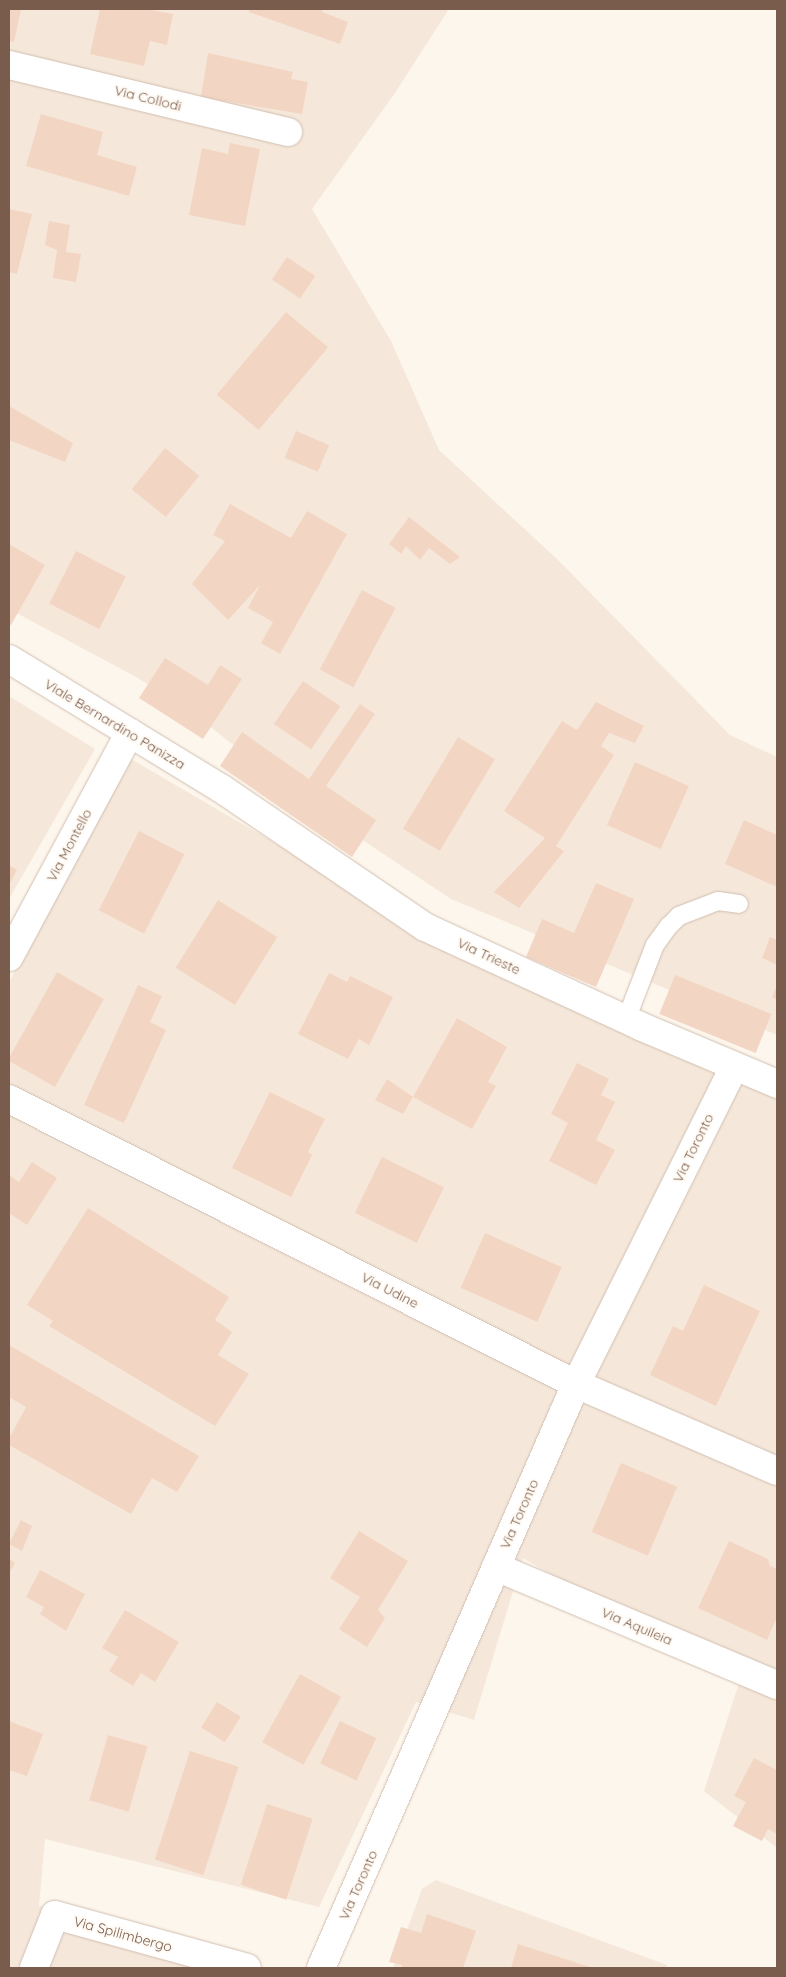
<!DOCTYPE html>
<html>
<head>
<meta charset="utf-8">
<style>
	body { margin:0 }
	#map { position:relative; width:786px; height:1977px; overflow:hidden; background:#fdf6ec; font-family:Quicksand,sans-serif }
	div>[style] { position:absolute }
	.residential>* { inset:0; background:#f5e8da }
	.building>* { inset:0; background:#f3d5c3; transform-origin:0 0 }
	.roads { filter:drop-shadow(0 0 1px #d1beb0) drop-shadow(0 0 1px #d1beb0) }
	.service>* { height:18px; margin:-9px; padding:0 9px; transform-origin:9px; border-radius:9px; background:#fff }
	.minor>* { height:28px; margin:-14px; padding:0 14px; transform-origin:14px; border-radius:14px; background:#fff }
	.tertiary>* { height:28px; margin:-14px; padding:0 14px; transform-origin:14px; border-radius:14px; background:#fff }
	span { translate:-50% -50%; white-space:nowrap; text-align:center; line-height:1.15; -webkit-text-stroke:4px #fffaf3; paint-order:stroke }
	.street-label { font-size:14px; color:#7a5c4d }
	.frame { position:absolute; inset:0; border:10px solid #7a5c4d; pointer-events:none }
</style>
</head>
<body>
<div id="map">
	<div class="residential">
		<i style="clip-path:polygon(9px 9px,449px 9px,395px 93px,312px 209px,391px 341px,439px 450px,558px 560px,730px 735px,777px 757px,777px 1035px,451px 899px,316px 809px,204px 722px,138px 678px,9px 609px)"></i>
		<i style="clip-path:polygon(9px 696px,95px 749px,9px 899px)"></i>
		<i style="clip-path:polygon(126px 756px,287px 850px,428px 943px,777px 1089px,777px 1848px,704px 1791px,739px 1683px,523px 1558px,474px 1720px,416px 1702px,319px 1907px,45px 1839px,39px 1906px,260px 1968px,9px 1968px,9px 982px)"></i>
		<i style="clip-path:polygon(436px 1880px,667px 1965px,666px 1968px,393px 1968px,422px 1889px)"></i>
	</div>
	<div class="building">
		<i style="clip-path:polygon(9px 9px,21px 9px,14px 42px,9px 41px)"></i>
		<i style="clip-path:polygon(100px 9px,146px 9px,173px 14px,167px 45px,150px 41px,144px 66px,90px 54px)"></i>
		<i style="clip-path:polygon(250px 9px,323px 9px,322px 12px,348px 22px,340px 44px,249px 12px)"></i>
		<i style="clip-path:polygon(208px 53px,293px 72px,291px 79px,308px 82px,302px 114px,201px 97px)"></i>
		<i style="clip-path:polygon(41px 114px,103px 132px,97px 155px,137px 167px,129px 196px,26px 166px)"></i>
		<i style="clip-path:polygon(230px 143px,260px 149px,245px 226px,189px 215px,202px 148px,228px 154px)"></i>
		<i style="clip-path:polygon(9px 209px,32px 214px,17px 274px,9px 272px)"></i>
		<i style="clip-path:polygon(49px 221px,70px 225px,66px 252px,81px 254px,76px 282px,53px 278px,57px 250px,45px 245px)"></i>
		<i style="left:287px;top:257px;width:34px;height:27px;rotate:34deg"></i>
		<i style="left:286px;top:312px;width:55px;height:108px;rotate:40deg"></i>
		<i style="clip-path:polygon(9px 406px,73px 443px,65px 462px,9px 440px)"></i>
		<i style="left:296px;top:431px;width:36px;height:29px;rotate:23deg"></i>
		<i style="left:165px;top:448px;width:44px;height:53px;rotate:39deg"></i>
		<i style="clip-path:polygon(230px 504px,291px 538px,307px 511px,347px 534px,280px 654px,261px 643px,273px 622px,248px 608px,260px 585px,228px 620px,192px 584px,225px 541px,213px 535px)"></i>
		<i style="clip-path:polygon(409px 517px,460px 557px,450px 564px,429px 548px,420px 560px,406px 546px,401px 554px,389px 544px)"></i>
		<i style="clip-path:polygon(9px 544px,45px 565px,11px 625px,9px 624px)"></i>
		<i style="left:76px;top:551px;width:56px;height:59px;rotate:27deg"></i>
		<i style="left:362px;top:590px;width:38px;height:90px;rotate:28deg"></i>
		<i style="clip-path:polygon(165px 658px,208px 685px,220px 665px,242px 679px,203px 739px,139px 698px)"></i>
		<i style="left:303px;top:681px;width:45px;height:52px;rotate:34deg"></i>
		<i style="clip-path:polygon(596px 702px,644px 726px,635px 743px,609px 733px,601px 746px,614px 755px,556px 846px,564px 851px,519px 908px,494px 892px,545px 838px,504px 811px,562px 721px,577px 730px)"></i>
		<i style="clip-path:polygon(360px 704px,375px 714px,326px 786px,376px 820px,352px 857px,220px 766px,242px 732px,309px 779px)"></i>
		<i style="left:458px;top:737px;width:43px;height:107px;rotate:31deg"></i>
		<i style="left:635px;top:762px;width:59px;height:69px;rotate:24deg"></i>
		<i style="clip-path:polygon(744px 820px,777px 835px,777px 887px,725px 864px)"></i>
		<i style="left:139px;top:831px;width:51px;height:89px;rotate:27deg"></i>
		<i style="clip-path:polygon(9px 865px,17px 870px,9px 885px)"></i>
		<i style="clip-path:polygon(596px 883px,634px 899px,596px 987px,526px 957px,542px 919px,574px 933px)"></i>
		<i style="left:218px;top:900px;width:70px;height:80px;rotate:32deg"></i>
		<i style="clip-path:polygon(770px 937px,777px 940px,777px 965px,762px 958px)"></i>
		<i style="clip-path:polygon(57px 972px,104px 999px,55px 1087px,9px 1061px,9px 1058px)"></i>
		<i style="clip-path:polygon(329px 973px,347px 982px,350px 976px,393px 997px,369px 1045px,359px 1039px,348px 1059px,298px 1034px)"></i>
		<i style="left:675px;top:975px;width:104px;height:42px;rotate:22deg"></i>
		<i style="clip-path:polygon(138px 985px,162px 996px,150px 1022px,166px 1030px,124px 1123px,84px 1105px)"></i>
		<i style="clip-path:polygon(777px 985px,777px 1000px,772px 997px)"></i>
		<i style="clip-path:polygon(457px 1018px,507px 1047px,488px 1082px,496px 1086px,472px 1129px,413px 1097px)"></i>
		<i style="clip-path:polygon(577px 1063px,609px 1079px,601px 1095px,615px 1102px,596px 1140px,615px 1150px,596px 1185px,549px 1161px,568px 1123px,551px 1114px)"></i>
		<i style="clip-path:polygon(387px 1079px,413px 1097px,403px 1114px,375px 1100px)"></i>
		<i style="clip-path:polygon(270px 1092px,325px 1119px,308px 1152px,312px 1155px,291px 1197px,232px 1168px)"></i>
		<i style="left:382px;top:1157px;width:69px;height:62px;rotate:26deg"></i>
		<i style="clip-path:polygon(32px 1162px,57px 1178px,27px 1225px,9px 1213px,9px 1175px,19px 1182px)"></i>
		<i style="clip-path:polygon(88px 1208px,229px 1297px,215px 1320px,232px 1332px,218px 1355px,249px 1374px,215px 1426px,49px 1326px,53px 1321px,27px 1305px)"></i>
		<i style="left:485px;top:1233px;width:84px;height:60px;rotate:24deg"></i>
		<i style="clip-path:polygon(704px 1285px,760px 1311px,716px 1406px,650px 1375px,673px 1326px,683px 1331px)"></i>
		<i style="clip-path:polygon(9px 1345px,199px 1456px,177px 1492px,152px 1478px,131px 1514px,9px 1445px,9px 1439px,26px 1407px,9px 1397px)"></i>
		<i style="left:621px;top:1463px;width:61px;height:75px;rotate:23deg"></i>
		<i style="clip-path:polygon(21px 1520px,32px 1526px,22px 1551px,9px 1544px)"></i>
		<i style="clip-path:polygon(359px 1531px,408px 1561px,378px 1610px,385px 1618px,367px 1647px,339px 1629px,360px 1597px,330px 1578px)"></i>
		<i style="clip-path:polygon(729px 1541px,768px 1559px,770px 1566px,777px 1569px,777px 1617px,767px 1640px,698px 1608px)"></i>
		<i style="clip-path:polygon(9px 1559px,15px 1563px,9px 1573px)"></i>
		<i style="clip-path:polygon(40px 1570px,85px 1594px,66px 1631px,40px 1614px,44px 1607px,26px 1597px)"></i>
		<i style="clip-path:polygon(125px 1610px,179px 1642px,155px 1682px,141px 1673px,133px 1686px,109px 1671px,118px 1657px,102px 1648px)"></i>
		<i style="left:300px;top:1674px;width:47px;height:78px;rotate:29deg"></i>
		<i style="left:217px;top:1702px;width:28px;height:30px;rotate:32deg"></i>
		<i style="clip-path:polygon(9px 1721px,43px 1734px,27px 1776px,9px 1770px)"></i>
		<i style="left:340px;top:1721px;width:40px;height:47px;rotate:25deg"></i>
		<i style="left:108px;top:1735px;width:41px;height:68px;rotate:16deg"></i>
		<i style="left:190px;top:1751px;width:51px;height:114px;rotate:18deg"></i>
		<i style="clip-path:polygon(754px 1758px,777px 1770px,777px 1834px,768px 1829px,762px 1841px,733px 1826px,746px 1802px,734px 1796px)"></i>
		<i style="left:267px;top:1804px;width:48px;height:85px;rotate:18deg"></i>
		<i style="clip-path:polygon(427px 1914px,476px 1931px,463px 1968px,401px 1968px,402px 1965px,389px 1962px,401px 1927px,421px 1933px)"></i>
		<i style="clip-path:polygon(518px 1944px,593px 1968px,511px 1968px)"></i>
	</div>
	<div class="roads">
		<div class="service">
			<i style="left:626px;top:1020px;width:80px;rotate:-68.9deg"></i>
			<i style="left:655px;top:945px;width:24px;rotate:-54deg"></i>
			<i style="left:669px;top:926px;width:14px;rotate:-45deg"></i>
			<i style="left:679px;top:916px;width:42px;rotate:-21deg"></i>
			<i style="left:718px;top:901px;width:21px;rotate:8deg"></i>
		</div>
		<div class="minor">
			<i style="left:9px;top:65px;width:287px;rotate:13.5deg"></i>
			<i style="left:9px;top:957px;width:255px;rotate:-61.7deg"></i>
			<i style="left:9px;top:1099px;width:635px;rotate:26.69deg"></i>
			<i style="left:576px;top:1384px;width:219px;rotate:23.4deg"></i>
			<i style="left:496px;top:1567px;width:305px;rotate:22.8deg"></i>
			<i style="left:34px;top:1968px;width:57px;rotate:-68.4deg"></i>
			<i style="left:55px;top:1915px;width:199px;rotate:15.4deg"></i>
			<i style="left:321px;top:1968px;width:637px;rotate:-66.41deg"></i>
			<i style="left:576px;top:1384px;width:354px;rotate:-63.5deg"></i>
		</div>
		<div class="tertiary">
			<i style="left:9px;top:659px;width:250px;rotate:31.4deg"></i>
			<i style="left:222px;top:789px;width:245px;rotate:34.2deg"></i>
			<i style="left:425px;top:927px;width:237px;rotate:24.7deg"></i>
			<i style="left:640px;top:1026px;width:149px;rotate:22.9deg"></i>
		</div>
	</div>
	<div class="street-label">
		<span style="left:148px;top:98px;rotate:14deg">Via Collodi</span>
		<span style="left:115px;top:724px;rotate:31deg">Viale Bernardino Panizza</span>
		<span style="left:69px;top:845px;rotate:-62deg">Via Montello</span>
		<span style="left:489px;top:956px;rotate:25deg">Via Trieste</span>
		<span style="left:693px;top:1148px;rotate:-64deg">Via Toronto</span>
		<span style="left:390px;top:1290px;rotate:27deg">Via Udine</span>
		<span style="left:519px;top:1514px;rotate:-66deg">Via Toronto</span>
		<span style="left:637px;top:1626px;rotate:23deg">Via Aquileia</span>
		<span style="left:358px;top:1885px;rotate:-66deg">Via Toronto</span>
		<span style="left:123px;top:1934px;rotate:15deg">Via Spilimbergo</span>
	</div>
	<div class="frame"></div>
</div>
</body>
</html>
